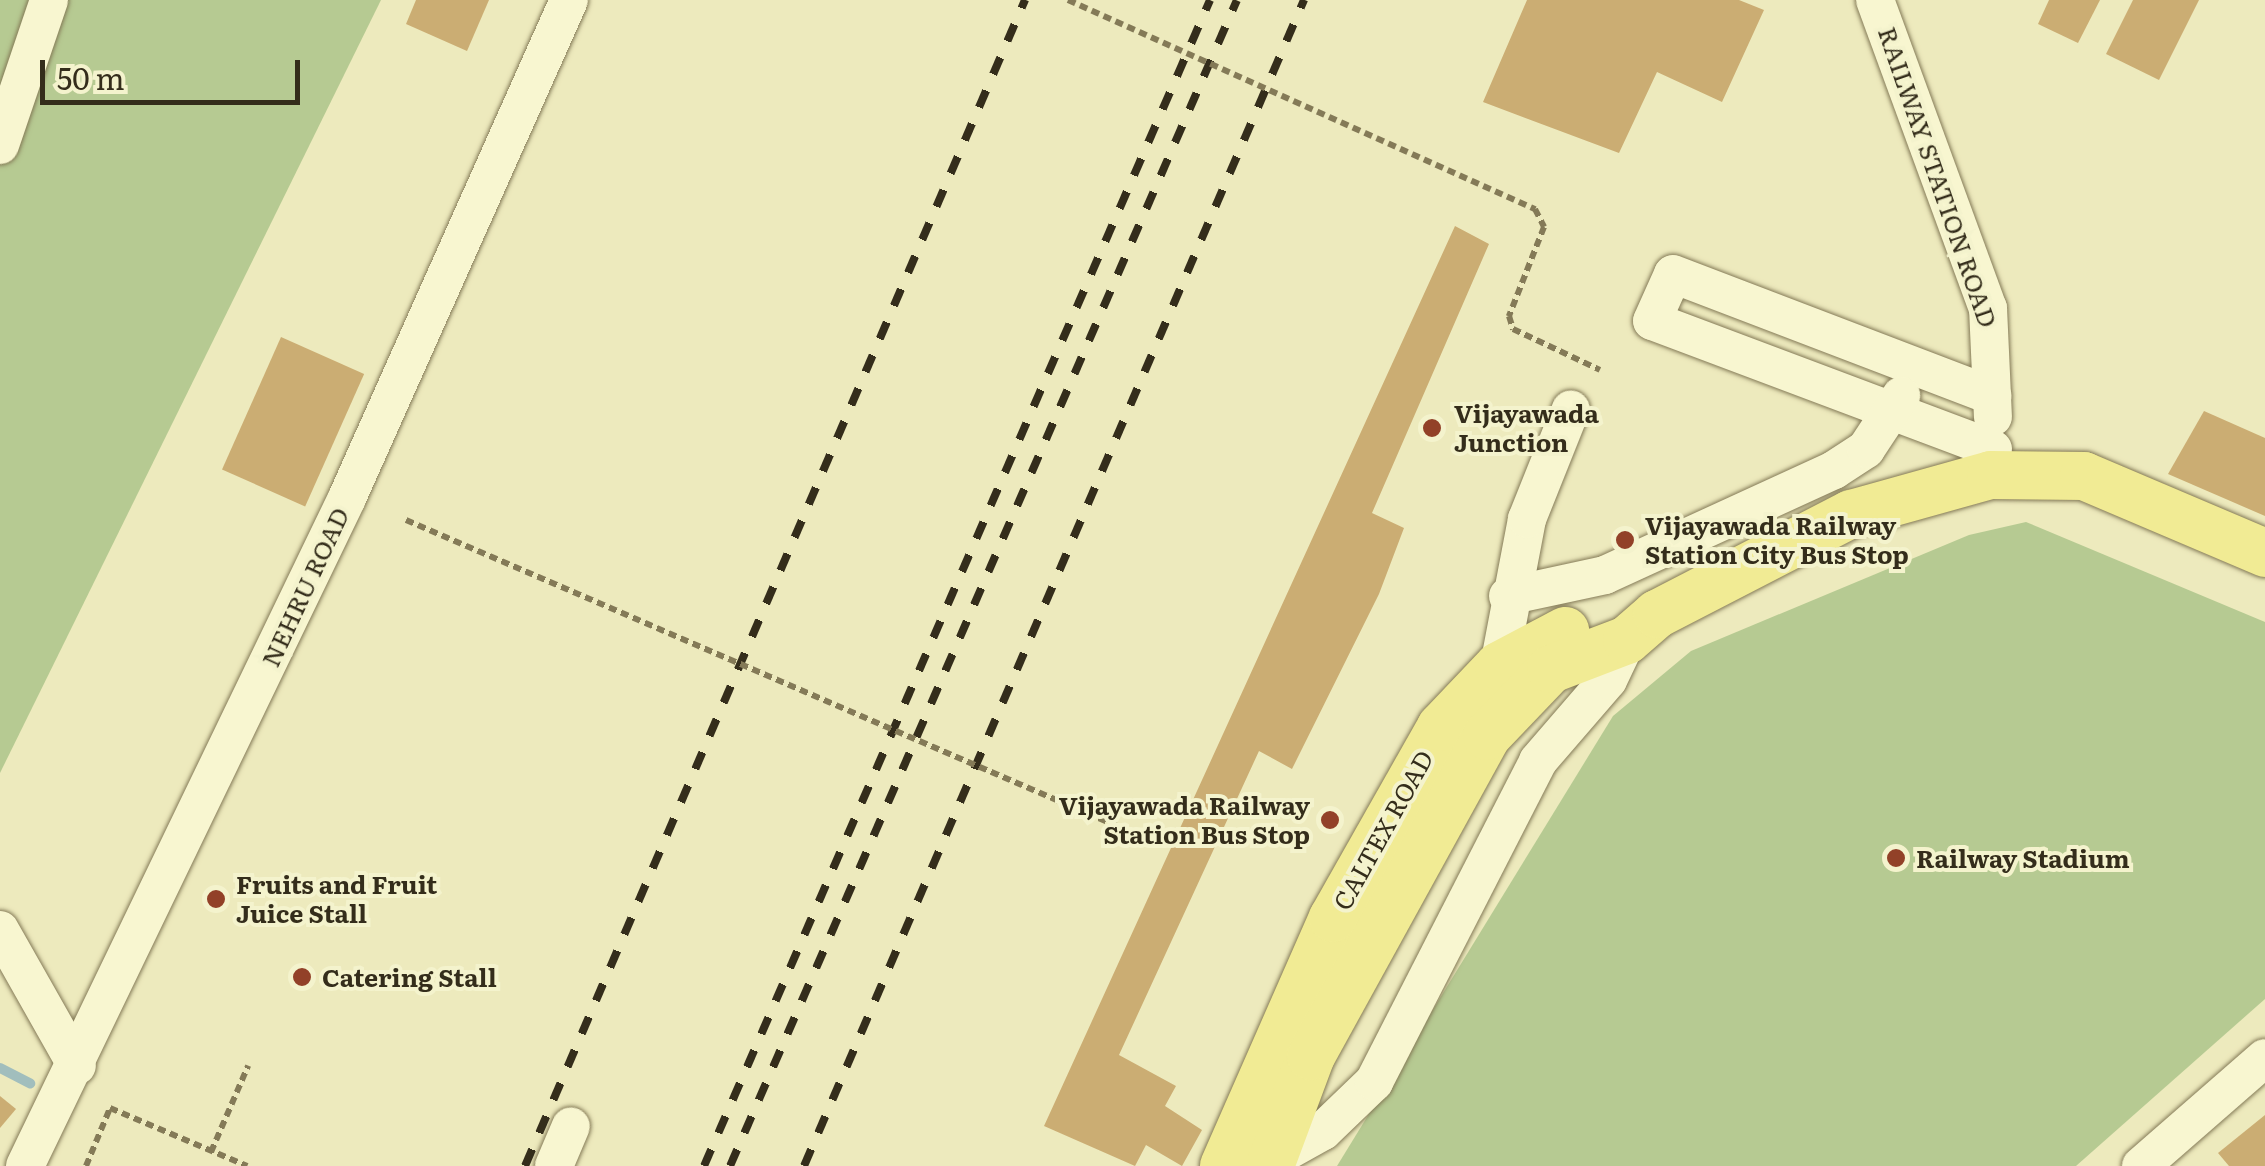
<!DOCTYPE html>
<html>
<head>
<meta charset="utf-8">
<style>
	body { margin:0 }
	#map { position:relative; width:2265px; height:1166px; overflow:hidden; background:#edeabd; font-family:Literata,serif }
	div>[style] { position:absolute }
	.green>* { inset:0; background:#b6ca92 }
	.stream>* { height:10px; margin:-5px; padding:0 5px; transform-origin:5px; border-radius:5px; background:#a1bebd }
	.building>* { inset:0; background:#cbad73; transform-origin:0 0 }
	.path>* { height:6px; margin-top:-3px; transform-origin:0; background:repeating-linear-gradient(90deg,#847a57 0 8px,transparent 0 13px) }
	.roads { filter:drop-shadow(0 0 2px #847a57) drop-shadow(0 0 2px #847a57) }
	.minor>* { height:38px; margin:-19px; padding:0 19px; transform-origin:19px; border-radius:19px; background:#f8f6d0 }
	.major>* { height:48px; margin:-24px; padding:0 24px; transform-origin:24px; border-radius:24px; background:#f1eb94 }
	.rail>* { height:8px; margin-top:-4px; transform-origin:0; background:repeating-linear-gradient(90deg,#342d1b 0 18px,transparent 0 36px) }
	.path-bridge>* { height:6px; margin-top:-3px; transform-origin:0; background:repeating-linear-gradient(90deg,#847a57 0 8px,transparent 0 13px) }
	.dots>* { width:28px; height:28px; translate:-50% -50%; box-sizing:border-box; border:5px solid #f4f3cd; border-radius:50% }
	span { translate:-50% -50%; white-space:nowrap; text-align:center; line-height:1.15; -webkit-text-stroke:8px #f4f3cd; paint-order:stroke }
	.street-label { font-size:25px; color:#342d1b }
	.poi-label { font-size:25px; color:#342d1b; font-weight:700 }
	.left { translate:0 -50%; text-align:left }
	.right { translate:-100% -50%; text-align:right }
	.scale { position:absolute; left:40px; top:60px; width:260px; height:45px; box-sizing:border-box; border:5px solid #342d1b; border-top:0; padding-left:12px; font-size:30px; line-height:35px; white-space:nowrap; color:#342d1b; -webkit-text-stroke:8px #f4f3cd; paint-order:stroke }
</style>
</head>
<body>
<div id="map">
	<div class="green">
		<i style="clip-path:polygon(0 0,381px 0,0 773px)"></i>
		<i style="clip-path:polygon(2026px 522px,2265px 622px,2265px 999px,2076px 1166px,1337px 1166px,1613px 716px,1691px 651px,1969px 535px)"></i>
	</div>
	<div class="stream">
		<i style="left:0;top:1068px;width:34px;rotate:27deg"></i>
	</div>
	<div class="building">
		<i style="clip-path:polygon(416px 0,489px 0,467px 51px,406px 24px)"></i>
		<i style="clip-path:polygon(1527px 0,1739px 0,1764px 10px,1722px 102px,1657px 72px,1619px 153px,1483px 102px)"></i>
		<i style="clip-path:polygon(2049px 0,2100px 0,2078px 43px,2038px 24px)"></i>
		<i style="clip-path:polygon(2133px 0,2199px 0,2159px 80px,2106px 54px)"></i>
		<i style="clip-path:polygon(1455px 226px,1489px 244px,1372px 513px,1404px 528px,1379px 594px,1292px 769px,1259px 751px,1119px 1055px,1176px 1086px,1165px 1106px,1202px 1130px,1182px 1166px,1146px 1145px,1135px 1166px,1044px 1126px)"></i>
		<i style="left:281px;top:337px;width:91px;height:145px;rotate:24deg"></i>
		<i style="clip-path:polygon(2204px 411px,2265px 438px,2265px 516px,2168px 474px)"></i>
		<i style="clip-path:polygon(0 1096px,16px 1109px,0 1128px)"></i>
		<i style="clip-path:polygon(2265px 1115px,2265px 1166px,2229px 1166px,2218px 1153px)"></i>
	</div>
	<div class="path">
		<i style="left:1535px;top:209px;width:20px;rotate:63deg"></i>
		<i style="left:1544px;top:227px;width:96px;rotate:111.5deg"></i>
		<i style="left:1509px;top:316px;width:14px;rotate:73deg"></i>
		<i style="left:1513px;top:329px;width:96px;rotate:25.2deg"></i>
		<i style="left:211px;top:1152px;width:94px;rotate:-66.7deg"></i>
		<i style="left:86px;top:1166px;width:63px;rotate:-67.5deg"></i>
		<i style="left:110px;top:1108px;width:149px;rotate:22.9deg"></i>
	</div>
	<div class="roads">
		<div class="minor">
			<i style="left:1875px;top:0;width:328px;rotate:69.9deg"></i>
			<i style="left:1988px;top:308px;width:109px;rotate:87.4deg"></i>
			<i style="left:0;top:145px;width:153px;rotate:-71.3deg"></i>
			<i style="left:1993px;top:449px;width:364px;rotate:-159.4deg"></i>
			<i style="left:1652px;top:321px;width:51px;rotate:-65.9deg"></i>
			<i style="left:1673px;top:274px;width:342px;rotate:20.9deg"></i>
			<i style="left:1508px;top:596px;width:99px;rotate:-12.2deg"></i>
			<i style="left:1605px;top:575px;width:252px;rotate:-24.6deg"></i>
			<i style="left:1834px;top:470px;width:38px;rotate:-33deg"></i>
			<i style="left:1866px;top:449px;width:64px;rotate:-56.6deg"></i>
			<i style="left:1499px;top:666px;width:150px;rotate:-79.2deg"></i>
			<i style="left:1527px;top:519px;width:118px;rotate:-68.2deg"></i>
			<i style="left:0;top:930px;width:156px;rotate:60.5deg"></i>
			<i style="left:1273px;top:1159px;width:57px;rotate:-29.2deg"></i>
			<i style="left:1323px;top:1131px;width:71px;rotate:-43.9deg"></i>
			<i style="left:1374px;top:1082px;width:360px;rotate:-62.9deg"></i>
			<i style="left:1538px;top:761px;width:107px;rotate:-49.2deg"></i>
			<i style="left:1608px;top:680px;width:44px;rotate:-64.6deg"></i>
			<i style="left:25px;top:1166px;width:742px;rotate:-64.26deg"></i>
			<i style="left:347px;top:498px;width:545px;rotate:-65.97deg"></i>
			<i style="left:554px;top:1166px;width:43px;rotate:-67deg"></i>
			<i style="left:2141px;top:1166px;width:164px;rotate:-41.1deg"></i>
		</div>
		<div class="major">
			<i style="left:1224px;top:1166px;width:271px;rotate:-66.3deg"></i>
			<i style="left:1333px;top:918px;width:219px;rotate:-60.5deg"></i>
			<i style="left:1441px;top:727px;width:84px;rotate:-46.4deg"></i>
			<i style="left:1499px;top:666px;width:75px;rotate:-27.9deg"></i>
			<i style="left:1270px;top:1166px;width:117px;rotate:-69.6deg"></i>
			<i style="left:1311px;top:1056px;width:365px;rotate:-61.2deg"></i>
			<i style="left:1487px;top:736px;width:93px;rotate:-46.3deg"></i>
			<i style="left:1551px;top:669px;width:81px;rotate:-20.9deg"></i>
			<i style="left:1627px;top:640px;width:40px;rotate:-41deg"></i>
			<i style="left:1657px;top:614px;width:218px;rotate:-27.3deg"></i>
			<i style="left:1851px;top:514px;width:145px;rotate:-15.6deg"></i>
			<i style="left:1991px;top:475px;width:93px;rotate:0.6deg"></i>
			<i style="left:2084px;top:476px;width:197px;rotate:23deg"></i>
		</div>
	</div>
	<div class="rail">
		<i style="left:525px;top:1166px;width:1269px;rotate:-66.79deg"></i>
		<i style="left:704px;top:1166px;width:1271px;rotate:-66.54deg"></i>
		<i style="left:730px;top:1166px;width:1271px;rotate:-66.5deg"></i>
		<i style="left:804px;top:1166px;width:1269px;rotate:-66.79deg"></i>
	</div>
	<div class="path-bridge">
		<i style="left:1068px;top:0;width:512px;rotate:24.11deg"></i>
		<i style="left:406px;top:520px;width:814px;rotate:23.29deg"></i>
	</div>
	<div class="dots">
		<i style="left:1432px;top:428px;background:#924128"></i>
		<i style="left:1625px;top:540px;background:#924128"></i>
		<i style="left:1330px;top:820px;background:#924128"></i>
		<i style="left:1896px;top:858px;background:#924128"></i>
		<i style="left:216px;top:899px;background:#924128"></i>
		<i style="left:302px;top:977px;background:#924128"></i>
	</div>
	<div class="street-label">
		<span style="left:1938px;top:177px;rotate:71deg">RAILWAY STATION ROAD</span>
		<span style="left:305px;top:587px;rotate:-65deg">NEHRU ROAD</span>
		<span style="left:1383px;top:830px;rotate:-61deg">CALTEX ROAD</span>
	</div>
	<div class="poi-label">
		<span class="left" style="left:1454px;top:428px">Vijayawada<br>Junction</span>
		<span class="left" style="left:1645px;top:540px">Vijayawada Railway<br>Station City Bus Stop</span>
		<span class="right" style="left:1310px;top:820px">Vijayawada Railway<br>Station Bus Stop</span>
		<span class="left" style="left:1916px;top:858px">Railway Stadium</span>
		<span class="left" style="left:236px;top:899px">Fruits and Fruit<br>Juice Stall</span>
		<span class="left" style="left:322px;top:977px">Catering Stall</span>
	</div>
	<div class="scale">50 m</div>
</div>
</body>
</html>
